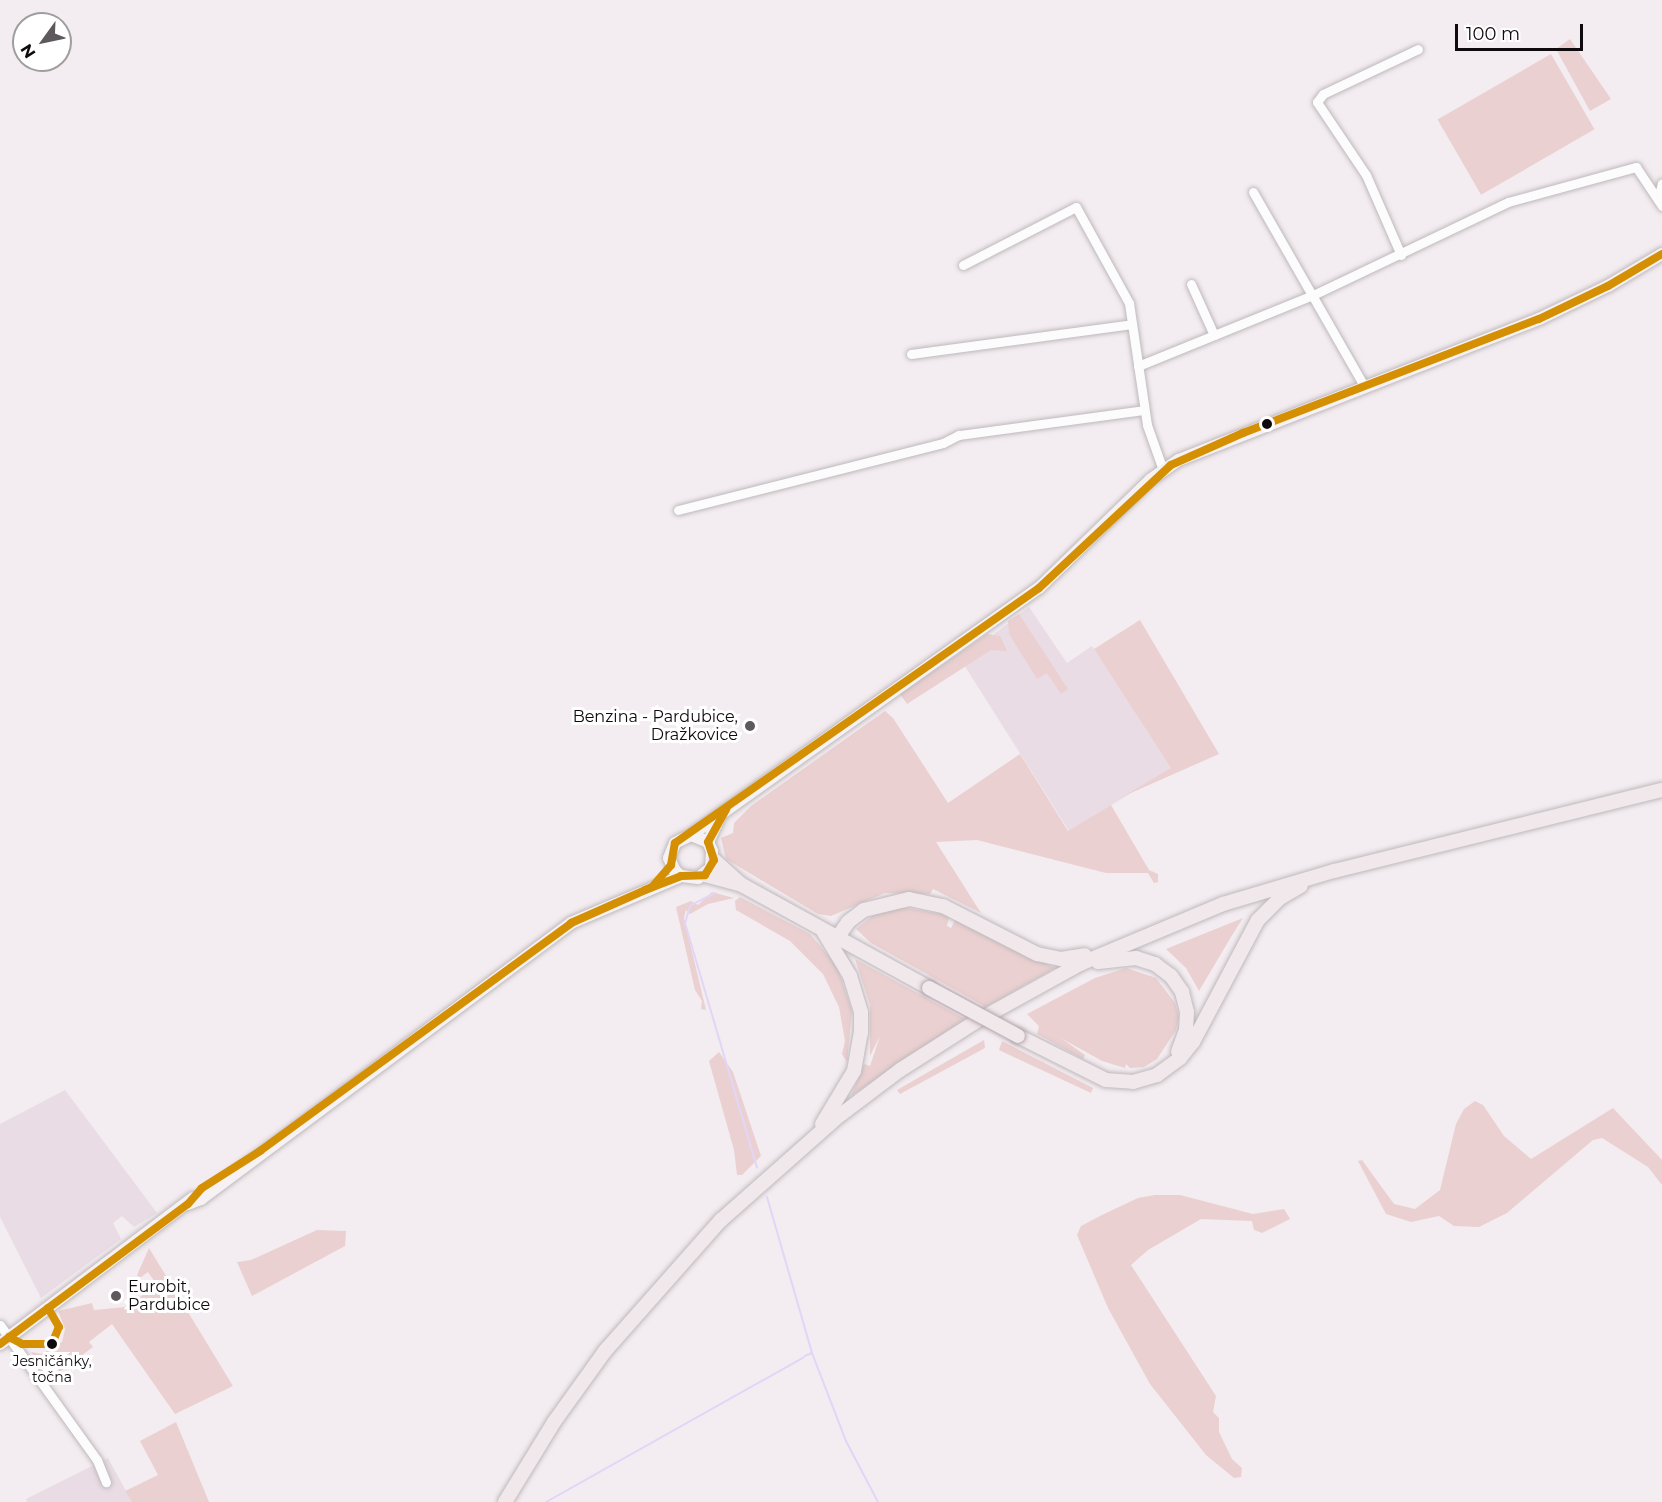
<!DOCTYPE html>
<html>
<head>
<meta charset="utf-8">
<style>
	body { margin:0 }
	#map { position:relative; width:1662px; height:1502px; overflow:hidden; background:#f3ecf0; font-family:Montserrat,sans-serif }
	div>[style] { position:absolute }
	.built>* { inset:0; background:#e9dce4 }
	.green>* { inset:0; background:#ebd0d1; transform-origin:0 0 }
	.stream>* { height:2px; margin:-1px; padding:0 1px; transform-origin:1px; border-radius:1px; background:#e2d6f8 }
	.roads { filter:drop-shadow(0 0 2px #beb9bc) drop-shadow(0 0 2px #beb9bc) }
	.street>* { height:9px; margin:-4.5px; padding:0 4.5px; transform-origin:4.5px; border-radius:4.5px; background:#fdfcfd }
	.secondary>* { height:12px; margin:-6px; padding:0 6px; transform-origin:6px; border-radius:6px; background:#f6f2f3 }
	.primary>* { height:14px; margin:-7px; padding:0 7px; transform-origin:7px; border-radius:7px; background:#f0e8eb }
	.bridges { filter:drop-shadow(0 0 2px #b4a3aa) drop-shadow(0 0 2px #b4a3aa) }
	.primary-bridge>* { height:14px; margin:-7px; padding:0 7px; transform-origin:7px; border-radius:7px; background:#f0e8eb }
	.bus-1>* { height:8px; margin:-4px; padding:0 4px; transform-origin:4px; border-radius:4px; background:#d48f02 }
	.dots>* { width:16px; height:16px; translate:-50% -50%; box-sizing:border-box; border:3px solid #fff; border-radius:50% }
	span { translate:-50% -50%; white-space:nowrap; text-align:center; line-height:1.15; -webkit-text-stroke:6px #fff; paint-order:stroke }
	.bus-label { font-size:14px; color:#0e0a0d }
	.poi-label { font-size:16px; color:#0e0a0d }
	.right { translate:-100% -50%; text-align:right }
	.left { translate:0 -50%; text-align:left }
	.north { position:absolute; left:12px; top:12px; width:60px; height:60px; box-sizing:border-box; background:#fff; border:2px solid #9f9d9e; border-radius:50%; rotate:237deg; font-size:16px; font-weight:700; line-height:24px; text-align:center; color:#0e0a0d }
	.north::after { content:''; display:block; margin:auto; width:21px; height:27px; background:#5e595c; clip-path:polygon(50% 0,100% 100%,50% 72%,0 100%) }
	.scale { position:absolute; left:1455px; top:24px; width:128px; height:27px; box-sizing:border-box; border:3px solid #0e0a0d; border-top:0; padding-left:8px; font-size:18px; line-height:21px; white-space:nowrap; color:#0e0a0d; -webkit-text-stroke:4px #fff; paint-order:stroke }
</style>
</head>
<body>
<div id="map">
	<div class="built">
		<i style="clip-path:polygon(1029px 607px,1067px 663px,1092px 646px,1172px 768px,1069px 831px,961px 660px)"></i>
		<i style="clip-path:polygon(65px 1090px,157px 1213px,134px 1227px,122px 1216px,113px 1223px,121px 1239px,41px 1298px,0 1217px,0 1124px)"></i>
		<i style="clip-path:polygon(108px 1458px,132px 1502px,27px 1502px,26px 1499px)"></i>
	</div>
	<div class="green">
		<i style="clip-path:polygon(1570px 39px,1611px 99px,1590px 111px,1556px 49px)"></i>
		<i style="left:1551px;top:54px;width:87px;height:131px;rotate:60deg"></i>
		<i style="clip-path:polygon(1019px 614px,1068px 689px,1061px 694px,1047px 673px,1037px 679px,1009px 634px,1008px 621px)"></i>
		<i style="clip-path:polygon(1140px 620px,1219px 754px,1124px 796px,1171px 768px,1094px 649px)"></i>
		<i style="clip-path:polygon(987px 634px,1000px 636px,1007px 651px,991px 650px,907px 704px,900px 694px)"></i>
		<i style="clip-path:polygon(885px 711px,893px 718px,948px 803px,1020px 754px,1068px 831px,1111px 805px,1149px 870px,1158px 874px,1158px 882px,1154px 883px,1148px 873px,1106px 873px,977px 840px,936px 842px,981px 913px,933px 889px,930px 894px,885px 893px,831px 916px,818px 914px,726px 859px,721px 838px,733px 833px,734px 823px,751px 806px)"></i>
		<i style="clip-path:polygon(712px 892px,734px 898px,708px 904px,690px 914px,686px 910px,684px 918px,706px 1010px,701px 1009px,702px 1001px,695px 990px,676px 907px,691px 901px,698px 905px)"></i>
		<i style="clip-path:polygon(740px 897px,810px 934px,837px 966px,852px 1011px,847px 1062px,842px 1054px,845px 1041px,839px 1007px,823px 974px,790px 941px,736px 910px,735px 901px)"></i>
		<i style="clip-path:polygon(901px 907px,942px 914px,949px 917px,947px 926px,951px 928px,955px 920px,1055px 968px,986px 1007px,871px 943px,856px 929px,875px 914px)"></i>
		<i style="clip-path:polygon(1243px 918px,1231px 937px,1199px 991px,1186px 968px,1166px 949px)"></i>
		<i style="clip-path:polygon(855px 959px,965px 1019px,851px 1096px,864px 1064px,870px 1066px,880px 1036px,870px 1056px,870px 1005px)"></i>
		<i style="clip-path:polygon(1126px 968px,1156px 978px,1175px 1003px,1179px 1017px,1176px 1030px,1157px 1059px,1144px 1067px,1130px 1068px,1126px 1064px,1125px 1068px,1102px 1061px,1061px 1038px,1085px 1055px,1083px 1059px,1037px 1034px,1039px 1026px,1027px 1014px,1095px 978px)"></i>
		<i style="clip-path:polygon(984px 1040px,985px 1048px,900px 1094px,897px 1090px)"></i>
		<i style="clip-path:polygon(1002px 1041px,1093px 1088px,1091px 1093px,999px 1050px)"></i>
		<i style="clip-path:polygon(719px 1052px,733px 1072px,761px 1156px,742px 1175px,737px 1175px,734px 1150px,709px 1061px)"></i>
		<i style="clip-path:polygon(1475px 1101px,1483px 1105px,1504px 1136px,1531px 1159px,1613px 1108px,1662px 1160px,1662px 1185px,1648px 1167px,1602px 1138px,1593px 1140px,1507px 1213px,1479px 1227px,1454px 1226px,1439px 1216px,1411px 1222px,1386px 1214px,1358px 1161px,1362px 1160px,1394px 1204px,1415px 1209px,1440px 1190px,1456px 1124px,1464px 1109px)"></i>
		<i style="clip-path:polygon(1155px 1195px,1180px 1195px,1253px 1214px,1284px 1209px,1290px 1219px,1262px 1233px,1254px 1230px,1252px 1221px,1201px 1219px,1148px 1250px,1131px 1265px,1216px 1396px,1213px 1412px,1219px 1418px,1219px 1432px,1232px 1459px,1242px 1468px,1241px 1477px,1234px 1478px,1206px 1455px,1150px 1384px,1108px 1308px,1077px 1235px,1081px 1226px,1102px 1215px,1138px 1198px)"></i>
		<i style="clip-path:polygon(317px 1230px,346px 1231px,345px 1246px,252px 1296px,237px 1262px,251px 1260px)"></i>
		<i style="clip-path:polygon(149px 1248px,233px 1386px,175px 1414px,112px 1324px,89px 1342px,93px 1347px,50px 1379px,31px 1352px,42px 1354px,62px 1342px,65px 1329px,58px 1311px,92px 1303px,94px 1310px,126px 1307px,157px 1285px,148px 1272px,140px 1278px,137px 1275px)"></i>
		<i style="clip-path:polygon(176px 1422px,209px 1502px,132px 1502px,125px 1491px,158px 1475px,140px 1441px)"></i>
	</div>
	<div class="stream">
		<i style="left:715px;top:893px;width:28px;rotate:153deg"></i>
		<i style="left:690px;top:906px;width:18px;rotate:106deg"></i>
		<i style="left:685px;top:923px;width:255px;rotate:73.6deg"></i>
		<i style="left:767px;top:1197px;width:162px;rotate:73.9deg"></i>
		<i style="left:812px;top:1353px;width:8px;rotate:157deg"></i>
		<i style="left:812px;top:1353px;width:94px;rotate:68.9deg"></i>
		<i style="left:846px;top:1441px;width:69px;rotate:62.3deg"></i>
		<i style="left:546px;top:1502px;width:295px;rotate:-29.3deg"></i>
	</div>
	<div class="roads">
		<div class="street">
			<i style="left:1253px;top:192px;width:224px;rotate:60.2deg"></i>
			<i style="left:1658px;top:199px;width:16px;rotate:-76deg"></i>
			<i style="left:1401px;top:255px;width:87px;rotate:-113.6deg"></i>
			<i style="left:1366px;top:175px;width:88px;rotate:-123.9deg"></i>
			<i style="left:1317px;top:102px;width:10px;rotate:-53deg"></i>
			<i style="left:1323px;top:94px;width:105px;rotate:-25.3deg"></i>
			<i style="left:963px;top:265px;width:127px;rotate:-27.2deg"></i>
			<i style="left:1076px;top:207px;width:110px;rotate:61.1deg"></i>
			<i style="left:1129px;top:303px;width:123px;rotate:81.6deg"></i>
			<i style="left:1147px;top:425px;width:48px;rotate:70.4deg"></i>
			<i style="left:1191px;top:284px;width:56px;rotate:65.7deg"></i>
			<i style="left:911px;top:354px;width:223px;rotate:-7.7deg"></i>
			<i style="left:1138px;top:366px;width:189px;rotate:-22.1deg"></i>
			<i style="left:1313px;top:295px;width:216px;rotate:-25.5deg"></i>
			<i style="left:1508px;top:202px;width:133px;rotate:-15.3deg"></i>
			<i style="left:1636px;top:167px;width:47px;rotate:56.3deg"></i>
			<i style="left:678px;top:510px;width:273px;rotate:-14.2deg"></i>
			<i style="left:943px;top:443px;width:18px;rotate:-27deg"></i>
			<i style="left:959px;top:435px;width:187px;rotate:-7.7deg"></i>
			<i style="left:0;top:1325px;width:166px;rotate:54.3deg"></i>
			<i style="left:97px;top:1460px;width:24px;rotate:68deg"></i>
		</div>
		<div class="secondary">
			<i style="left:691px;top:835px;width:18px;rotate:22deg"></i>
			<i style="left:708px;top:842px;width:10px;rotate:66deg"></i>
			<i style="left:712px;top:851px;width:17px;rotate:93deg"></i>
			<i style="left:711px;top:868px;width:16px;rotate:142deg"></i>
			<i style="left:698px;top:878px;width:17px;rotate:-173deg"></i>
			<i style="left:681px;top:876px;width:8px;rotate:-140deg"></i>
			<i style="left:675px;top:871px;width:14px;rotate:-115deg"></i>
			<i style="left:669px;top:858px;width:16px;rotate:-68deg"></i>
			<i style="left:675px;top:843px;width:18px;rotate:-27deg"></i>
			<i style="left:691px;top:835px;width:427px;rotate:-35.4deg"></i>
			<i style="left:1039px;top:588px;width:155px;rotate:-44.2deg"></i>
			<i style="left:1150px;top:480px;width:35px;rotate:-35deg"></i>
			<i style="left:1179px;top:460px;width:387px;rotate:-21.4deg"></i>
			<i style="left:1539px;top:319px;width:76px;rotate:-25.6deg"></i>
			<i style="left:1608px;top:286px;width:63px;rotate:-30.7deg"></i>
			<i style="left:708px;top:842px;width:31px;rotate:-65deg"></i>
			<i style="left:188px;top:1204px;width:14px;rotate:-21deg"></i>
			<i style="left:201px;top:1199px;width:462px;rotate:-36.7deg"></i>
			<i style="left:571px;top:923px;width:120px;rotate:-23.1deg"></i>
			<i style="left:0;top:1344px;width:242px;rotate:-37.1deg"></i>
		</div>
		<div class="primary">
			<i style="left:714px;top:860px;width:38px;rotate:42deg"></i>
			<i style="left:742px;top:885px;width:213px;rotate:28.8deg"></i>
			<i style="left:705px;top:875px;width:34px;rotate:15deg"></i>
			<i style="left:837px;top:938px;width:19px;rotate:-55deg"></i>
			<i style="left:848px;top:922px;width:20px;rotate:-37deg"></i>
			<i style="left:864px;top:910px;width:46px;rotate:-13.7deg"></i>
			<i style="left:909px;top:899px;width:35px;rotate:12deg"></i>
			<i style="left:943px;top:906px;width:106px;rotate:27.1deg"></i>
			<i style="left:1037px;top:954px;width:25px;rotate:12deg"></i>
			<i style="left:1061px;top:959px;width:24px;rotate:-9deg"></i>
			<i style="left:1098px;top:962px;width:38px;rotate:-6deg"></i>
			<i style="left:1136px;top:958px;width:20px;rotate:18deg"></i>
			<i style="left:1155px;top:964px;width:20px;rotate:37deg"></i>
			<i style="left:1171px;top:976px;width:19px;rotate:55deg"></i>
			<i style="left:1182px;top:992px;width:21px;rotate:76deg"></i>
			<i style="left:1187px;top:1012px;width:18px;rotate:93deg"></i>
			<i style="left:1186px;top:1030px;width:23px;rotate:110deg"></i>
			<i style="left:1018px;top:1036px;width:98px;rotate:26.6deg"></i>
			<i style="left:1106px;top:1080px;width:27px;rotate:4deg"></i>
			<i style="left:1133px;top:1082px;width:25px;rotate:-16deg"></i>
			<i style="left:1157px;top:1075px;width:29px;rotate:-36deg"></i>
			<i style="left:1180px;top:1058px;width:21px;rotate:-51deg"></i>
			<i style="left:1193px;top:1042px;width:138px;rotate:-62deg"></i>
			<i style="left:1258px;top:920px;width:31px;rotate:-45deg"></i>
			<i style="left:1280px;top:898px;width:24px;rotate:-30deg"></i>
			<i style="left:822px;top:1124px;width:62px;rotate:-58.9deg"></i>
			<i style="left:854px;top:1071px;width:39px;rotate:-80deg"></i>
			<i style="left:861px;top:1033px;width:21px;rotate:-90deg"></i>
			<i style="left:861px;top:1012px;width:38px;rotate:-107deg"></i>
			<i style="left:850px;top:976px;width:52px;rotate:-121deg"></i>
			<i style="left:505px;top:1502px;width:94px;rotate:-58.5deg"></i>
			<i style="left:554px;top:1422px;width:87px;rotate:-54.3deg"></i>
			<i style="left:605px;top:1351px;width:175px;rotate:-48.5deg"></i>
			<i style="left:721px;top:1220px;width:152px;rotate:-41.5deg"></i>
			<i style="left:835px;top:1119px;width:81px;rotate:-37deg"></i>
			<i style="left:900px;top:1070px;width:89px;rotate:-32.6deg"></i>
			<i style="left:975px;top:1022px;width:122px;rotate:-28.9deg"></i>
			<i style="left:1082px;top:963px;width:153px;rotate:-22.7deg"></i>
			<i style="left:1223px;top:904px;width:116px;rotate:-16.6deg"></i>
			<i style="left:1334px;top:871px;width:338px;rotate:-13.9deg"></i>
		</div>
	</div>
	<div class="bridges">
		<div class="primary-bridge">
			<i style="left:929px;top:988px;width:101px;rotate:28.3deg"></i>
		</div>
	</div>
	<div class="bus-1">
		<i style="left:645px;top:890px;width:39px;rotate:-21deg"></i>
		<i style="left:681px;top:876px;width:24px;rotate:-2deg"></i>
		<i style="left:705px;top:875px;width:17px;rotate:-59deg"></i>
		<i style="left:714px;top:860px;width:19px;rotate:-108deg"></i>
		<i style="left:708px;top:842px;width:38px;rotate:-61deg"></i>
		<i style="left:9px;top:1337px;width:15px;rotate:28deg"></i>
		<i style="left:22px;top:1344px;width:30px"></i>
		<i style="left:52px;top:1344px;width:18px;rotate:-68deg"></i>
		<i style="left:59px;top:1327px;width:22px;rotate:-120deg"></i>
		<i style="left:0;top:1344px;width:234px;rotate:-36.7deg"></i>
		<i style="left:188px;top:1204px;width:21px;rotate:-49deg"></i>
		<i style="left:202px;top:1188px;width:69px;rotate:-32.5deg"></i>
		<i style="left:260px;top:1151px;width:386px;rotate:-36.2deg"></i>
		<i style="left:571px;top:923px;width:89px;rotate:-24deg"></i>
		<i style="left:652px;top:887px;width:29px;rotate:-49deg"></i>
		<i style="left:671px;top:865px;width:22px;rotate:-80deg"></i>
		<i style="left:675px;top:843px;width:444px;rotate:-35deg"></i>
		<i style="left:1039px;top:588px;width:180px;rotate:-43deg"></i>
		<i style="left:1171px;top:465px;width:79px;rotate:-24deg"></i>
		<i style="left:1243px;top:433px;width:317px;rotate:-21.1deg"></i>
		<i style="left:1539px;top:319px;width:76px;rotate:-25.6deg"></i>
		<i style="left:1608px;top:286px;width:63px;rotate:-30.7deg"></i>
	</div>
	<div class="dots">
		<i style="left:1267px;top:424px;background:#0e0a0d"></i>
		<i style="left:750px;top:726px;background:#5e595c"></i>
		<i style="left:116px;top:1296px;background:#5e595c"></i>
		<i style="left:52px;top:1344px;background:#0e0a0d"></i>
	</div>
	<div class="bus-label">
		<span style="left:52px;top:1369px">Jesničánky,<br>točna</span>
	</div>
	<div class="poi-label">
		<span class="right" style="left:738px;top:726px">Benzina - Pardubice,<br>Dražkovice</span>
		<span class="left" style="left:128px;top:1296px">Eurobit,<br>Pardubice</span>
	</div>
	<div class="north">N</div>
	<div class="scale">100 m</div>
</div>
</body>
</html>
